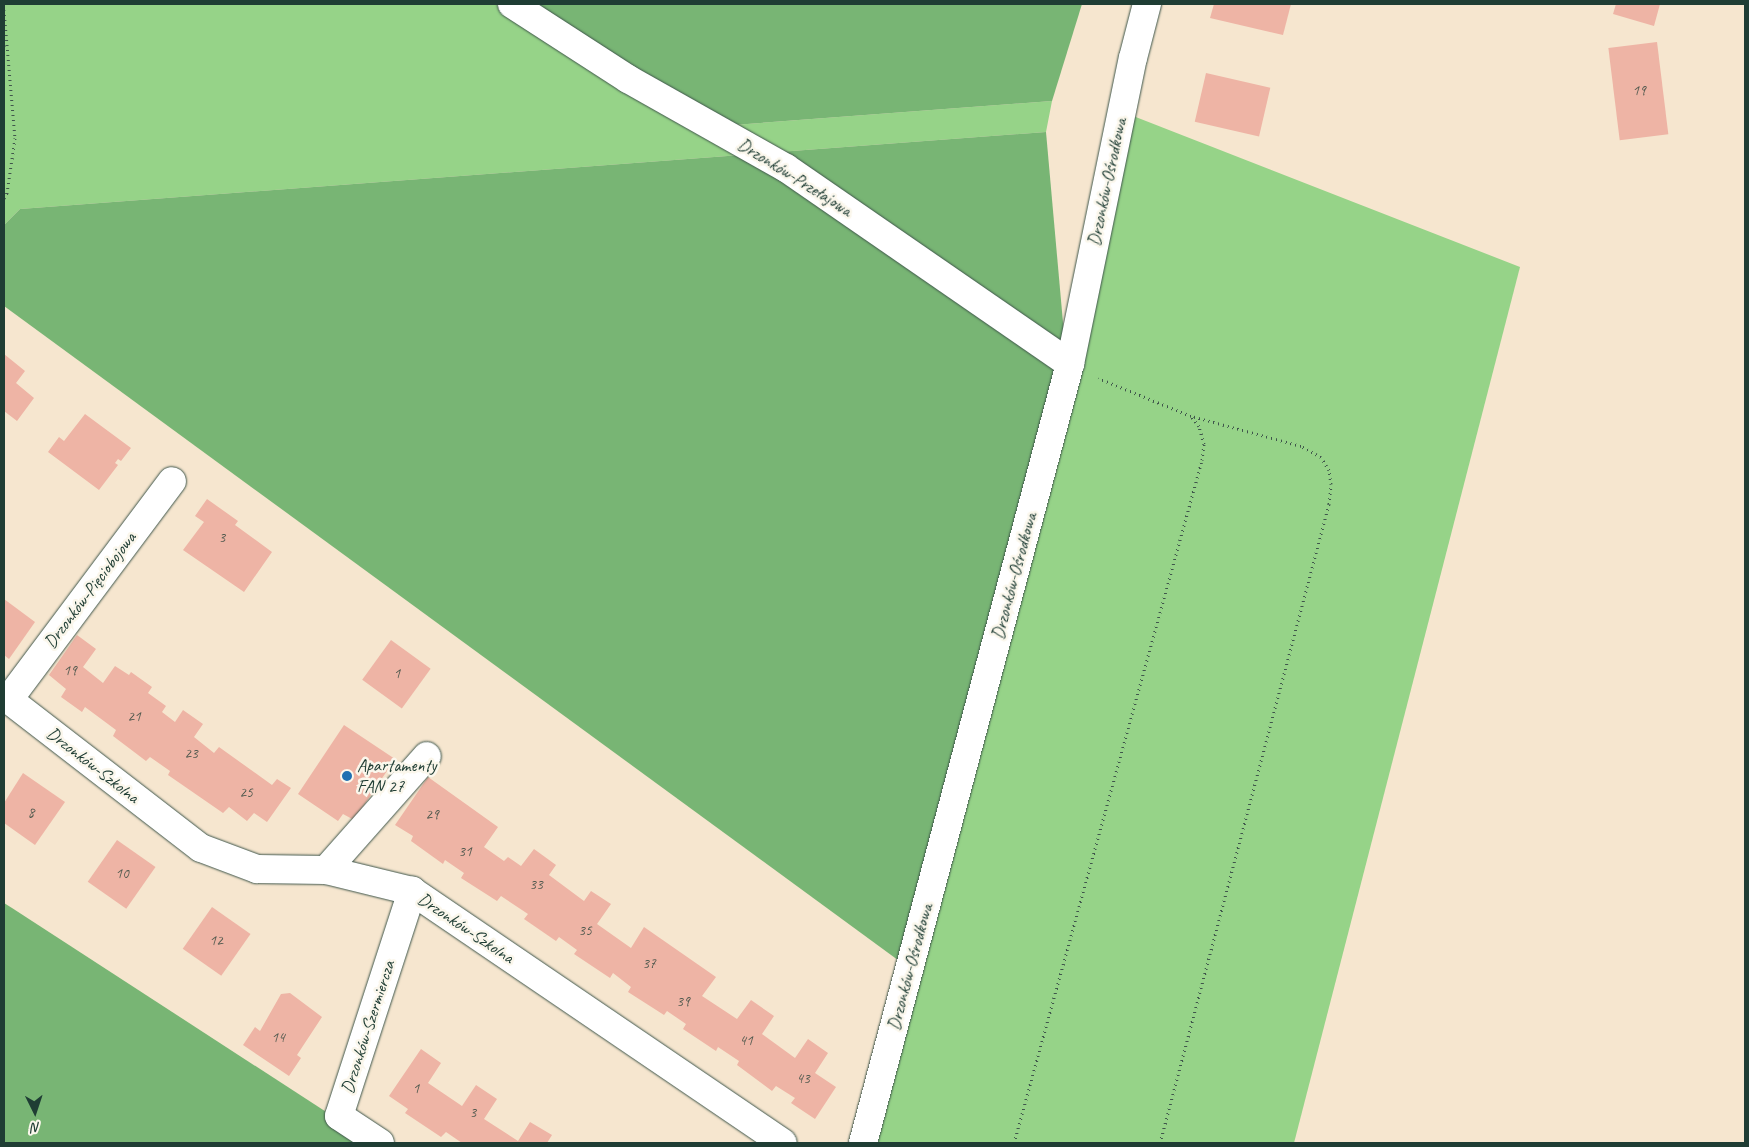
<!DOCTYPE html>
<html>
<head>
<meta charset="utf-8">
<style>
	body { margin:0 }
	#map { position:relative; width:1749px; height:1147px; overflow:hidden; background:#f6e6cf; font-family:Caveat,sans-serif }
	div>[style] { position:absolute }
	.green>* { inset:0; background:#96d388 }
	.forest>* { inset:0; background:#78b574 }
	.building>* { inset:0; background:#eeb4a5; transform-origin:0 0 }
	.path>* { height:3px; margin-top:-1.5px; transform-origin:0; background:repeating-linear-gradient(90deg,#3f564b 0 1px,transparent 0 5px) }
	.roads { filter:drop-shadow(0 0 1px #3f564b) drop-shadow(0 0 1px #3f564b) }
	.minor>* { height:28px; margin:-14px; padding:0 14px; transform-origin:14px; border-radius:14px; background:#fff }
	.dots>* { width:14px; height:14px; translate:-50% -50%; box-sizing:border-box; border:2px solid #fbf7ec; border-radius:50% }
	span { translate:-50% -50%; white-space:nowrap; text-align:center; line-height:1.15; -webkit-text-stroke:5px #fbf7ec; paint-order:stroke }
	.number-label { font-size:15px; color:#535b50 }
	.number-label span { -webkit-text-stroke-width:0 }
	.street-label { font-size:18px; color:#1f3d34 }
	.poi-label { font-size:18px; color:#1f3d34 }
	.left { translate:0 -50%; text-align:left }
	.frame { position:absolute; inset:0; border:5px solid #1f3d34; pointer-events:none }
	.north { position:absolute; left:10px; top:1087px; width:50px; height:50px; -webkit-text-stroke:4px #fbf7ec; paint-order:stroke; rotate:176deg; font-size:14px; font-weight:700; line-height:20px; text-align:center; color:#1f3d34 }
	.north::after { content:''; display:block; margin:auto; width:18px; height:22px; background:#1f3d34; clip-path:polygon(50% 0,100% 100%,50% 72%,0 100%) }
</style>
</head>
<body>
<div id="map">
	<div class="green">
		<i style="clip-path:polygon(4px 4px,516px 4px,707px 127px,1052px 101px,1046px 132px,20px 209px,4px 225px)"></i>
		<i style="clip-path:polygon(1128px 114px,1520px 267px,1294px 1143px,868px 1143px)"></i>
	</div>
	<div class="forest">
		<i style="clip-path:polygon(516px 4px,1082px 4px,1052px 101px,707px 127px)"></i>
		<i style="clip-path:polygon(1046px 132px,1069px 390px,917px 974px,4px 306px,4px 225px,20px 209px)"></i>
		<i style="clip-path:polygon(4px 903px,12px 908px,374px 1143px,4px 1143px)"></i>
	</div>
	<div class="building">
		<i style="clip-path:polygon(1214px 4px,1291px 4px,1283px 35px,1210px 18px)"></i>
		<i style="clip-path:polygon(1616px 4px,1660px 4px,1654px 26px,1613px 14px)"></i>
		<i style="left:1657px;top:42px;width:93px;height:49px;rotate:83deg"></i>
		<i style="left:1206px;top:73px;width:66px;height:50px;rotate:13deg"></i>
		<i style="clip-path:polygon(4px 354px,25px 371px,16px 383px,34px 398px,17px 421px,4px 411px)"></i>
		<i style="clip-path:polygon(85px 414px,131px 448px,121px 461px,118px 459px,115px 463px,118px 465px,99px 490px,48px 452px,59px 437px,64px 441px)"></i>
		<i style="clip-path:polygon(207px 499px,238px 521px,235px 525px,272px 552px,244px 592px,183px 550px,204px 522px,195px 516px)"></i>
		<i style="clip-path:polygon(4px 599px,35px 622px,9px 659px,4px 655px)"></i>
		<i style="clip-path:polygon(77px 635px,96px 649px,83px 667px,103px 683px,115px 666px,129px 675px,131px 672px,152px 687px,148px 693px,166px 706px,162px 712px,175px 722px,183px 710px,203px 724px,194px 737px,214px 753px,219px 747px,272px 785px,277px 779px,291px 788px,267px 822px,254px 813px,247px 821px,229px 807px,223px 813px,168px 775px,170px 771px,150px 757px,146px 761px,113px 736px,116px 730px,85px 707px,82px 712px,61px 697px,66px 689px,49px 675px)"></i>
		<i style="left:391px;top:640px;width:49px;height:49px;rotate:36deg"></i>
		<i style="clip-path:polygon(344px 725px,395px 759px,354px 820px,343px 814px,338px 821px,298px 794px)"></i>
		<i style="clip-path:polygon(23px 773px,65px 802px,35px 845px,4px 823px,4px 803px)"></i>
		<i style="clip-path:polygon(428px 777px,498px 827px,484px 847px,504px 861px,508px 857px,521px 866px,534px 849px,556px 865px,549px 875px,584px 901px,591px 891px,611px 904px,597px 924px,631px 948px,644px 927px,716px 977px,702px 996px,737px 1019px,751px 1000px,774px 1016px,762px 1034px,795px 1058px,808px 1039px,828px 1053px,815px 1073px,836px 1087px,815px 1119px,791px 1103px,795px 1098px,776px 1086px,772px 1091px,737px 1065px,739px 1061px,718px 1047px,716px 1051px,683px 1029px,686px 1024px,667px 1011px,664px 1015px,628px 992px,631px 987px,613px 973px,610px 978px,574px 954px,577px 950px,559px 937px,556px 941px,524px 919px,528px 914px,501px 896px,497px 901px,461px 878px,464px 873px,445px 860px,443px 864px,411px 841px,413px 836px,395px 825px)"></i>
		<i style="left:117px;top:840px;width:47px;height:51px;rotate:35deg"></i>
		<i style="left:212px;top:907px;width:47px;height:51px;rotate:35deg"></i>
		<i style="clip-path:polygon(290px 993px,322px 1017px,297px 1055px,301px 1058px,289px 1076px,243px 1045px,255px 1027px,260px 1031px,281px 994px)"></i>
		<i style="clip-path:polygon(421px 1049px,441px 1063px,428px 1083px,462px 1106px,476px 1085px,497px 1099px,484px 1119px,518px 1141px,530px 1122px,552px 1135px,547px 1143px,462px 1143px,446px 1132px,441px 1137px,405px 1113px,408px 1109px,389px 1096px)"></i>
	</div>
	<div class="path">
		<i style="left:4px;top:10px;width:128px;rotate:85.1deg"></i>
		<i style="left:15px;top:138px;width:56px;rotate:98.3deg"></i>
		<i style="left:7px;top:193px;width:6px;rotate:121deg"></i>
		<i style="left:1014px;top:1143px;width:708px;rotate:-74.61deg"></i>
		<i style="left:1202px;top:460px;width:16px;rotate:-83deg"></i>
		<i style="left:1204px;top:444px;width:19px;rotate:-106deg"></i>
		<i style="left:1199px;top:426px;width:13px;rotate:-129deg"></i>
		<i style="left:1191px;top:416px;width:100px;rotate:-157.8deg"></i>
		<i style="left:1160px;top:1143px;width:661px;rotate:-75.19deg"></i>
		<i style="left:1329px;top:504px;width:20px;rotate:-84deg"></i>
		<i style="left:1331px;top:484px;width:14px;rotate:-98deg"></i>
		<i style="left:1329px;top:470px;width:15px;rotate:-122deg"></i>
		<i style="left:1321px;top:457px;width:23px;rotate:-151deg"></i>
		<i style="left:1301px;top:446px;width:114px;rotate:-164.7deg"></i>
	</div>
	<div class="roads">
		<div class="minor">
			<i style="left:512px;top:4px;width:138px;rotate:32.9deg"></i>
			<i style="left:628px;top:79px;width:181px;rotate:29.4deg"></i>
			<i style="left:786px;top:168px;width:345px;rotate:34.6deg"></i>
			<i style="left:4px;top:696px;width:249px;rotate:37.7deg"></i>
			<i style="left:201px;top:848px;width:60px;rotate:20.6deg"></i>
			<i style="left:257px;top:869px;width:69px;rotate:0.8deg"></i>
			<i style="left:326px;top:870px;width:89px;rotate:13.7deg"></i>
			<i style="left:412px;top:891px;width:448px;rotate:34.2deg"></i>
			<i style="left:9px;top:699px;width:272px;rotate:-53.2deg"></i>
			<i style="left:326px;top:870px;width:152px;rotate:-48.5deg"></i>
			<i style="left:380px;top:1143px;width:49px;rotate:-146.6deg"></i>
			<i style="left:339px;top:1116px;width:237px;rotate:-72deg"></i>
			<i style="left:863px;top:1143px;width:806px;rotate:-75.12deg"></i>
			<i style="left:1070px;top:364px;width:312px;rotate:-78.4deg"></i>
			<i style="left:1133px;top:58px;width:56px;rotate:-75.5deg"></i>
		</div>
	</div>
	<div class="dots">
		<i style="left:347px;top:776px;background:#1f6fb2"></i>
	</div>
	<div class="number-label">
		<span style="left:1639px;top:91px">19</span>
		<span style="left:222px;top:538px">3</span>
		<span style="left:70px;top:671px">19</span>
		<span style="left:397px;top:674px">1</span>
		<span style="left:134px;top:717px">21</span>
		<span style="left:191px;top:754px">23</span>
		<span style="left:246px;top:793px">25</span>
		<span style="left:31px;top:813px">8</span>
		<span style="left:432px;top:815px">29</span>
		<span style="left:465px;top:852px">31</span>
		<span style="left:122px;top:874px">10</span>
		<span style="left:536px;top:885px">33</span>
		<span style="left:585px;top:931px">35</span>
		<span style="left:216px;top:941px">12</span>
		<span style="left:649px;top:964px">37</span>
		<span style="left:683px;top:1002px">39</span>
		<span style="left:278px;top:1038px">14</span>
		<span style="left:746px;top:1041px">41</span>
		<span style="left:803px;top:1079px">43</span>
		<span style="left:416px;top:1089px">1</span>
		<span style="left:473px;top:1113px">3</span>
	</div>
	<div class="street-label">
		<span style="left:795px;top:177px;rotate:32deg">Drzonków-Przełajowa</span>
		<span style="left:1107px;top:182px;rotate:-78deg">Drzonków-Ośrodkowa</span>
		<span style="left:1014px;top:576px;rotate:-75deg">Drzonków-Ośrodkowa</span>
		<span style="left:90px;top:590px;rotate:-53deg">Drzonków-Pięciobojowa</span>
		<span style="left:93px;top:765px;rotate:38deg">Drzonków-Szkolna</span>
		<span style="left:466px;top:928px;rotate:34deg">Drzonków-Szkolna</span>
		<span style="left:910px;top:967px;rotate:-75deg">Drzonków-Ośrodkowa</span>
		<span style="left:368px;top:1027px;rotate:-72deg">Drzonków-Szermiercza</span>
	</div>
	<div class="poi-label">
		<span class="left" style="left:357px;top:776px">Apartamenty<br>FAN 27</span>
	</div>
	<div class="frame"></div>
	<div class="north">N</div>
</div>
</body>
</html>
